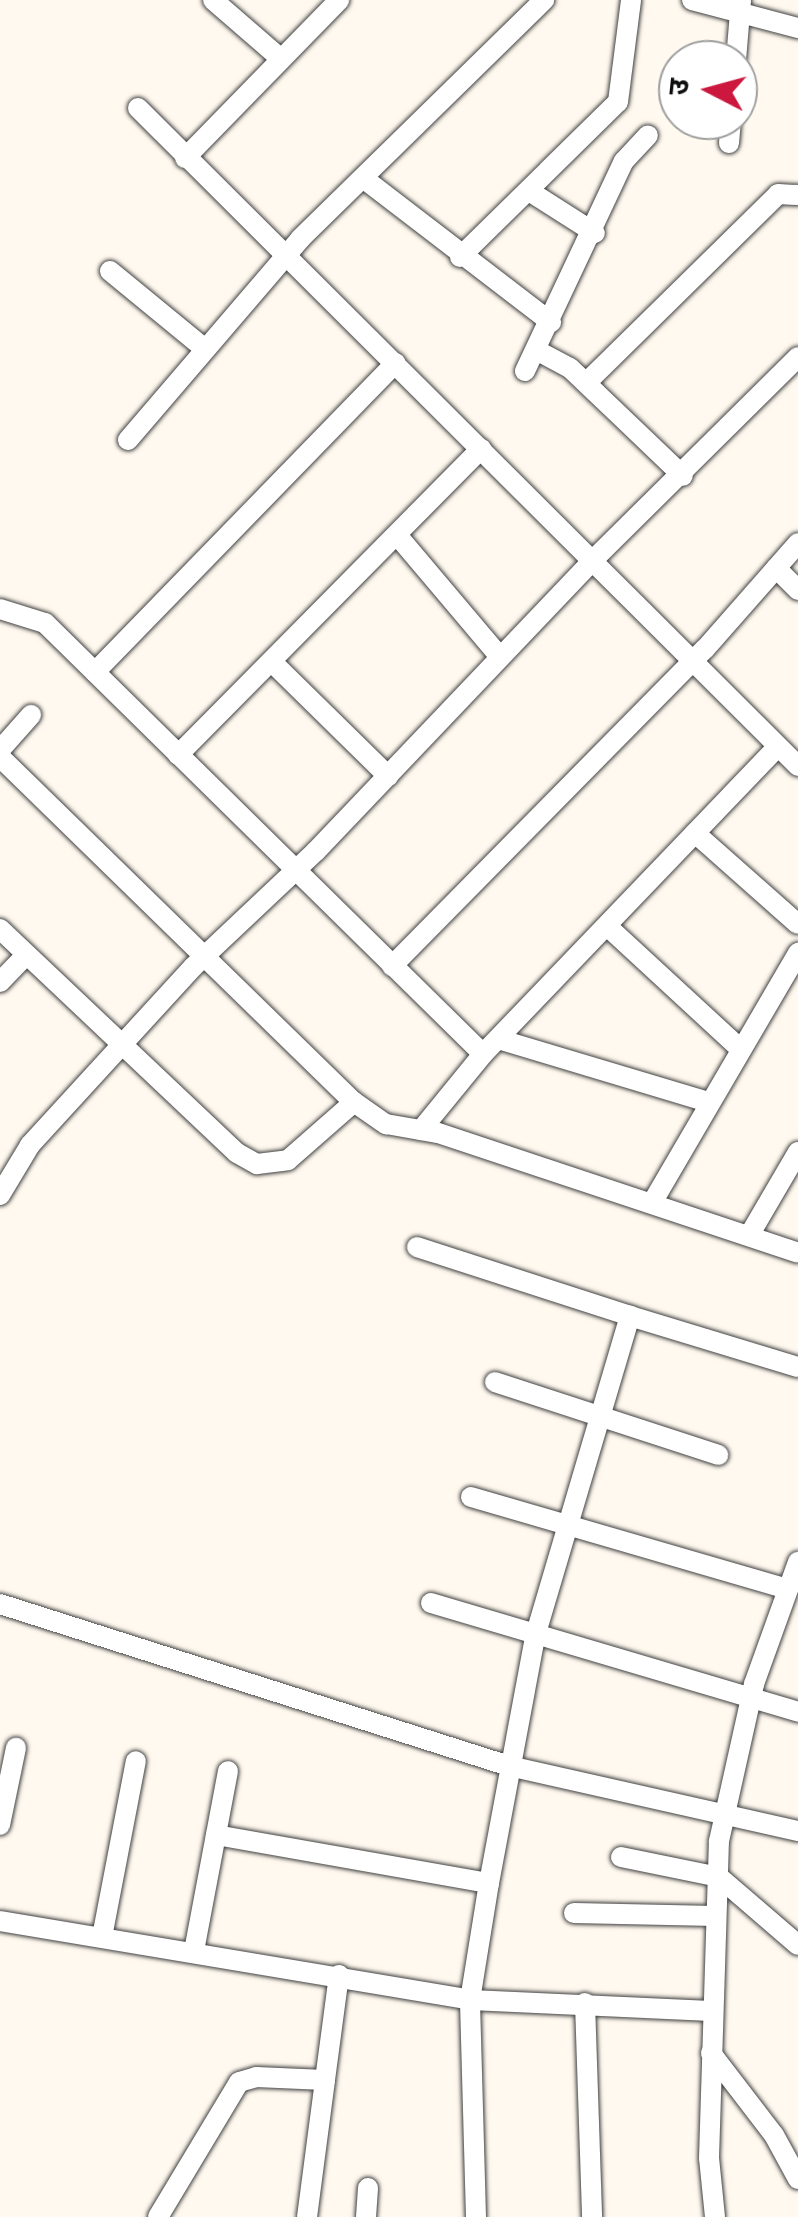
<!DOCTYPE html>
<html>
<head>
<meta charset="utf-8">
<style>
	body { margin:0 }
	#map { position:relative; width:798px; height:2217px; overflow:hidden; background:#fff9ef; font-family:Spectral,"Noto Sans Devanagari",serif }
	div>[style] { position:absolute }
	.roads { filter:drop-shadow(0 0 2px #414141) drop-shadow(0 0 2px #414141) }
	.minor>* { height:20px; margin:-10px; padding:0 10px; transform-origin:10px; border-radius:10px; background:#fff }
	span { translate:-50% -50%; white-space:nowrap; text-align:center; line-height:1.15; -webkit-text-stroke:10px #fff; paint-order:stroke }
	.north { position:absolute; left:658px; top:40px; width:100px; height:100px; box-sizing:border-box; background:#fff; border:2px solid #9f9f9f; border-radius:50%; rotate:276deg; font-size:28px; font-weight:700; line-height:40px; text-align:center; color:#0e0e0e }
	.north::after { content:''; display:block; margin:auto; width:35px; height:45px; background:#cc173e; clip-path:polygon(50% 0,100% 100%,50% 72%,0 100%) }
</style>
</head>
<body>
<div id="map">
	<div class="roads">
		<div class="minor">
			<i style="left:213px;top:0;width:90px;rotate:40.9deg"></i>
			<i style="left:692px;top:0;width:110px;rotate:14.8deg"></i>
			<i style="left:736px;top:60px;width:60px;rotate:-85.2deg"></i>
			<i style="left:138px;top:108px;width:932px;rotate:44.91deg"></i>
			<i style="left:729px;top:143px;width:23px;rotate:-85deg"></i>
			<i style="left:185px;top:158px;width:221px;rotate:-45.7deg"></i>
			<i style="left:363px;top:178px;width:237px;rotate:37.5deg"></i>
			<i style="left:529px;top:191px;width:78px;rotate:32.5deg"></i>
			<i style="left:460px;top:257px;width:221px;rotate:-44.5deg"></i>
			<i style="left:618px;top:102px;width:103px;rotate:-82.7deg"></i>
			<i style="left:110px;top:271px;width:123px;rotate:39.4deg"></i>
			<i style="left:536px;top:350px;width:38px;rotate:28deg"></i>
			<i style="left:570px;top:368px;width:156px;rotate:43.7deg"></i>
			<i style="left:525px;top:371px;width:232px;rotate:-64.8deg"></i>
			<i style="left:624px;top:161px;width:35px;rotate:-47deg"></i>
			<i style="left:587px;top:382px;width:268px;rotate:-44.5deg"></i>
			<i style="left:778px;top:194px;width:20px;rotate:3deg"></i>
			<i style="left:128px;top:440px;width:265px;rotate:-49.4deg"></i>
			<i style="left:300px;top:239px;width:342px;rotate:-44.4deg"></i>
			<i style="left:397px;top:535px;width:160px;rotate:49.8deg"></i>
			<i style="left:776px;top:568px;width:31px;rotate:45deg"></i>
			<i style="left:0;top:609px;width:47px;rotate:17.3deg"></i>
			<i style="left:45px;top:623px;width:614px;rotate:44.54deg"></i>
			<i style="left:272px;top:662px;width:163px;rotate:44.5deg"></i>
			<i style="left:95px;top:672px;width:431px;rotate:-45.8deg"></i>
			<i style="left:0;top:750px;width:47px;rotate:-48.5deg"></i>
			<i style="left:178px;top:755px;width:431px;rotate:-45.3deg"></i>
			<i style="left:0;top:757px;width:494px;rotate:44.3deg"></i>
			<i style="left:354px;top:1102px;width:39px;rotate:35deg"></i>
			<i style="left:386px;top:1124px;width:53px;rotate:9.8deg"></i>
			<i style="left:438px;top:1133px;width:379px;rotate:18.4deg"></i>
			<i style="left:695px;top:833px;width:137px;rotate:41.5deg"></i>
			<i style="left:607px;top:926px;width:178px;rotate:42.7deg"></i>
			<i style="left:0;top:929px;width:326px;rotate:43.4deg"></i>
			<i style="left:237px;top:1153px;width:23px;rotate:29deg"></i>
			<i style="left:257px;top:1164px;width:31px;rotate:-7deg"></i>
			<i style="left:288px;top:1160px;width:88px;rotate:-41.3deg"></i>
			<i style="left:392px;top:966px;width:445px;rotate:-45.4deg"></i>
			<i style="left:705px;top:649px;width:141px;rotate:-48.7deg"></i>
			<i style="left:0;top:982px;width:37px;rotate:-46deg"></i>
			<i style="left:498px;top:1039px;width:219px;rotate:16.7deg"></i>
			<i style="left:421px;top:1130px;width:98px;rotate:-50.8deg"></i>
			<i style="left:483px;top:1054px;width:425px;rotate:-46.2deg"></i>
			<i style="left:0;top:1195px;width:58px;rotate:-59deg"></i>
			<i style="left:30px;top:1145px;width:241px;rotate:-47.5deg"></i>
			<i style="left:193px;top:967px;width:169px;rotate:-43.3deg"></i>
			<i style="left:316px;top:851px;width:400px;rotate:-46.4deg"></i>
			<i style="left:592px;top:561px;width:290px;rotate:-44.7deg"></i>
			<i style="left:652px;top:1203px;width:290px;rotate:-59.7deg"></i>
			<i style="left:750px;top:1234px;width:95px;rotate:-59.7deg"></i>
			<i style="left:417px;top:1247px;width:224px;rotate:17.9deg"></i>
			<i style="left:495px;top:1382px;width:235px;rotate:18.1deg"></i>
			<i style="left:471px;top:1497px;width:330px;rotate:16.2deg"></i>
			<i style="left:431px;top:1603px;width:383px;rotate:16.5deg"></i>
			<i style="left:0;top:1604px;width:534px;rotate:17.65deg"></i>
			<i style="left:509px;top:1766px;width:296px;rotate:12.7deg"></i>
			<i style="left:0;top:1825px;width:79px;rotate:-78.3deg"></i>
			<i style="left:216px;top:1835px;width:277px;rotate:10deg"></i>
			<i style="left:621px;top:1857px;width:100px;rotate:11.5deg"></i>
			<i style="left:719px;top:1877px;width:104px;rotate:40.7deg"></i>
			<i style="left:574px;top:1913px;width:141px;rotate:1.2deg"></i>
			<i style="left:0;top:1921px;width:477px;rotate:9.5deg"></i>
			<i style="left:470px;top:2000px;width:242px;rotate:2.6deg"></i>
			<i style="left:102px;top:1937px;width:179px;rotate:-79.1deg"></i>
			<i style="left:194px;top:1951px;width:183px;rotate:-79.3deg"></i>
			<i style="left:585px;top:2003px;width:214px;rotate:88.1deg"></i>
			<i style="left:711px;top:2053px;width:103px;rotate:52.5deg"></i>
			<i style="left:774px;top:2135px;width:50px;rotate:61.4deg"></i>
			<i style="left:158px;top:2217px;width:157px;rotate:-59deg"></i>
			<i style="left:239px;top:2082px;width:18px;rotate:-16deg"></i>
			<i style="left:256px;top:2077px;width:69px;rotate:2.5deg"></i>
			<i style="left:325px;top:2080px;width:106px;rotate:-82.4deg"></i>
			<i style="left:307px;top:2217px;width:138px;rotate:-82.5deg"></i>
			<i style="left:366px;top:2217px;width:29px;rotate:-86deg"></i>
			<i style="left:476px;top:2217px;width:217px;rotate:-91.6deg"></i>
			<i style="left:470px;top:2000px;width:119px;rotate:-80.8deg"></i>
			<i style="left:489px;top:1883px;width:254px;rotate:-79.4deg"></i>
			<i style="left:536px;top:1633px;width:331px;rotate:-73.5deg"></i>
			<i style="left:630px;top:1316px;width:176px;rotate:16.9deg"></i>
			<i style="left:715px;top:2217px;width:59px;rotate:-95.8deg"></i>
			<i style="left:709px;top:2158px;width:317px;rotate:-88.2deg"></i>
			<i style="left:719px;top:1841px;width:161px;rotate:-77.4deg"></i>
			<i style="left:754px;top:1684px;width:130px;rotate:-70.2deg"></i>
		</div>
	</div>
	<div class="north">उ</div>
</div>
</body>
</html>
